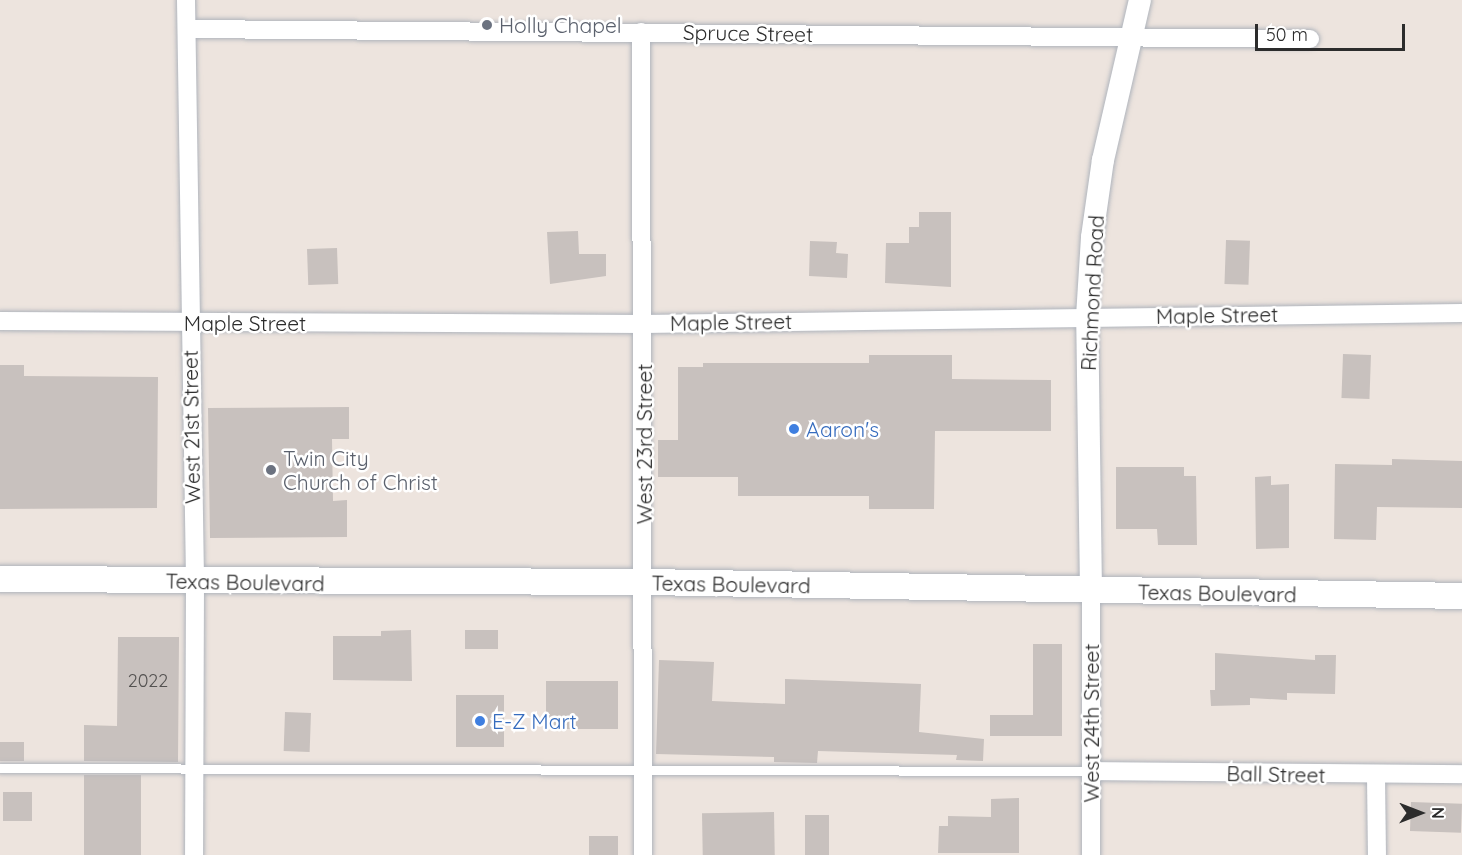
<!DOCTYPE html>
<html>
<head>
<meta charset="utf-8">
<style>
	body { margin:0 }
	#map { position:relative; width:1462px; height:855px; overflow:hidden; background:#ede4de; font-family:Quicksand,sans-serif }
	div>[style] { position:absolute }
	.building>* { inset:0; background:#c8c1be; transform-origin:0 0 }
	.roads { filter:drop-shadow(0 0 2px #afb4bc) drop-shadow(0 0 2px #afb4bc) }
	.service>* { height:9px; margin:-4.5px; padding:0 4.5px; transform-origin:4.5px; border-radius:4.5px; background:#fff }
	.minor>* { height:18px; margin:-9px; padding:0 9px; transform-origin:9px; border-radius:9px; background:#fff }
	.tertiary>* { height:22px; margin:-11px; padding:0 11px; transform-origin:11px; border-radius:11px; background:#fff }
	.secondary>* { height:26px; margin:-13px; padding:0 13px; transform-origin:13px; border-radius:13px; background:#fff }
	.dots>* { width:16px; height:16px; translate:-50% -50%; box-sizing:border-box; border:3px solid #fff; border-radius:50% }
	span { translate:-50% -50%; white-space:nowrap; text-align:center; line-height:1.15; -webkit-text-stroke:5px #fff; paint-order:stroke }
	.number-label { font-size:18px; color:#535150 }
	.number-label span { -webkit-text-stroke-width:0 }
	.worship-label { font-size:21px; color:#5b616d }
	.left { translate:0 -50%; text-align:left }
	.street-label { font-size:21px; color:#2c2c2c }
	.shop-label { font-size:21px; color:#366cbe }
	.north { position:absolute; left:1390px; top:783px; width:60px; height:60px; -webkit-text-stroke:4px #fff; paint-order:stroke; rotate:90deg; font-size:16px; font-weight:700; line-height:24px; text-align:center; color:#2c2c2c }
	.north::after { content:''; display:block; margin:auto; width:21px; height:27px; background:#2c2c2c; clip-path:polygon(50% 0,100% 100%,50% 72%,0 100%) }
	.scale { position:absolute; left:1255px; top:24px; width:150px; height:27px; box-sizing:border-box; border:3px solid #2c2c2c; border-top:0; padding-left:8px; font-size:18px; line-height:21px; white-space:nowrap; color:#2c2c2c; -webkit-text-stroke:4px #fff; paint-order:stroke }
</style>
</head>
<body>
<div id="map">
	<div class="building">
		<i style="clip-path:polygon(919px 212px,951px 212px,951px 287px,885px 283px,886px 243px,909px 243px,909px 227px,919px 227px)"></i>
		<i style="clip-path:polygon(578px 231px,579px 254px,606px 254px,606px 276px,550px 284px,547px 232px)"></i>
		<i style="left:1226px;top:240px;width:24px;height:44px;rotate:2deg"></i>
		<i style="clip-path:polygon(810px 241px,837px 242px,836px 253px,848px 254px,847px 278px,809px 276px)"></i>
		<i style="left:337px;top:248px;width:36px;height:30px;rotate:88deg"></i>
		<i style="left:1343px;top:354px;width:28px;height:44px;rotate:2deg"></i>
		<i style="clip-path:polygon(869px 355px,952px 355px,952px 379px,1051px 380px,1051px 431px,935px 431px,934px 509px,869px 509px,869px 496px,738px 496px,738px 477px,658px 477px,658px 440px,678px 440px,678px 367px,703px 367px,703px 363px,869px 363px)"></i>
		<i style="clip-path:polygon(0 365px,24px 365px,24px 376px,158px 377px,157px 508px,0 509px)"></i>
		<i style="clip-path:polygon(349px 407px,349px 439px,332px 439px,333px 501px,347px 500px,347px 537px,210px 538px,208px 408px)"></i>
		<i style="clip-path:polygon(1392px 459px,1462px 461px,1462px 508px,1377px 507px,1376px 540px,1334px 539px,1335px 464px,1392px 465px)"></i>
		<i style="clip-path:polygon(1116px 467px,1184px 467px,1184px 476px,1196px 476px,1197px 545px,1158px 545px,1157px 529px,1116px 529px)"></i>
		<i style="clip-path:polygon(1271px 476px,1271px 485px,1289px 484px,1289px 548px,1256px 549px,1255px 477px)"></i>
		<i style="clip-path:polygon(411px 630px,412px 681px,333px 680px,333px 636px,381px 636px,381px 631px)"></i>
		<i style="left:465px;top:630px;width:33px;height:19px"></i>
		<i style="clip-path:polygon(118px 637px,179px 637px,178px 762px,84px 761px,84px 725px,117px 726px)"></i>
		<i style="clip-path:polygon(1033px 644px,1062px 644px,1062px 736px,990px 736px,990px 715px,1033px 715px)"></i>
		<i style="clip-path:polygon(1215px 653px,1315px 660px,1315px 655px,1336px 655px,1335px 694px,1287px 693px,1287px 700px,1250px 698px,1250px 705px,1211px 706px,1210px 690px,1215px 690px)"></i>
		<i style="clip-path:polygon(659px 660px,714px 662px,712px 701px,785px 704px,785px 679px,921px 684px,919px 732px,984px 739px,983px 761px,956px 760px,957px 755px,818px 751px,817px 763px,774px 762px,774px 757px,656px 754px)"></i>
		<i style="left:546px;top:681px;width:72px;height:48px"></i>
		<i style="left:456px;top:695px;width:48px;height:52px"></i>
		<i style="left:285px;top:712px;width:26px;height:39px;rotate:2deg"></i>
		<i style="left:0;top:742px;width:24px;height:19px"></i>
		<i style="left:84px;top:775px;width:57px;height:80px"></i>
		<i style="left:32px;top:792px;width:29px;height:29px;rotate:90deg"></i>
		<i style="clip-path:polygon(1019px 798px,1019px 853px,938px 853px,939px 826px,948px 826px,948px 816px,991px 817px,991px 799px)"></i>
		<i style="left:1411px;top:802px;width:51px;height:29px;rotate:2deg"></i>
		<i style="left:774px;top:812px;width:43px;height:72px;rotate:89deg"></i>
		<i style="left:805px;top:815px;width:24px;height:40px"></i>
		<i style="left:618px;top:836px;width:19px;height:29px;rotate:90deg"></i>
	</div>
	<div class="roads">
		<div class="service">
			<i style="left:0;top:768px;width:1090px;rotate:0.16deg"></i>
		</div>
		<div class="minor">
			<i style="left:186px;top:0;width:582px;rotate:89.11deg"></i>
			<i style="left:195px;top:582px;width:273px;rotate:90.2deg"></i>
			<i style="left:187px;top:29px;width:1123px;rotate:0.51deg"></i>
			<i style="left:641px;top:32px;width:823px;rotate:89.86deg"></i>
			<i style="left:0;top:321px;width:643px;rotate:0.27deg"></i>
			<i style="left:643px;top:324px;width:819px;rotate:-0.77deg"></i>
			<i style="left:1091px;top:591px;width:264px;rotate:90deg"></i>
			<i style="left:1090px;top:771px;width:372px;rotate:0.5deg"></i>
			<i style="left:1376px;top:776px;width:79px;rotate:89.3deg"></i>
		</div>
		<div class="tertiary">
			<i style="left:1091px;top:591px;width:274px;rotate:-90.8deg"></i>
			<i style="left:1087px;top:317px;width:80px;rotate:-86.4deg"></i>
			<i style="left:1092px;top:237px;width:78px;rotate:-81.9deg"></i>
			<i style="left:1103px;top:160px;width:164px;rotate:-77deg"></i>
		</div>
		<div class="secondary">
			<i style="left:0;top:579px;width:645px;rotate:0.27deg"></i>
			<i style="left:645px;top:582px;width:817px;rotate:0.98deg"></i>
		</div>
	</div>
	<div class="dots">
		<i style="left:487px;top:25px;background:#6b7280"></i>
		<i style="left:794px;top:429px;background:#3f7fe0"></i>
		<i style="left:271px;top:470px;background:#6b7280"></i>
		<i style="left:480px;top:721px;background:#3f7fe0"></i>
	</div>
	<div class="number-label">
		<span style="left:148px;top:681px">2022</span>
	</div>
	<div class="worship-label">
		<span class="left" style="left:499px;top:25px">Holly Chapel</span>
		<span class="left" style="left:283px;top:470px">Twin City<br>Church of Christ</span>
	</div>
	<div class="street-label">
		<span style="left:748px;top:33px;rotate:1deg">Spruce Street</span>
		<span style="left:1092px;top:293px;rotate:-87deg">Richmond Road</span>
		<span style="left:1217px;top:315px;rotate:-1deg">Maple Street</span>
		<span style="left:731px;top:322px;rotate:-1deg">Maple Street</span>
		<span style="left:245px;top:323px">Maple Street</span>
		<span style="left:191px;top:427px;rotate:-91deg">West 21st Street</span>
		<span style="left:644px;top:444px;rotate:-90deg">West 23rd Street</span>
		<span style="left:245px;top:582px;rotate:1deg">Texas Boulevard</span>
		<span style="left:731px;top:584px;rotate:1deg">Texas Boulevard</span>
		<span style="left:1217px;top:593px;rotate:1deg">Texas Boulevard</span>
		<span style="left:1091px;top:723px;rotate:-90deg">West 24th Street</span>
		<span style="left:1276px;top:774px;rotate:1deg">Ball Street</span>
	</div>
	<div class="shop-label">
		<span class="left" style="left:806px;top:429px">Aaron's</span>
		<span class="left" style="left:492px;top:721px">E-Z Mart</span>
	</div>
	<div class="north">N</div>
	<div class="scale">50 m</div>
</div>
</body>
</html>
